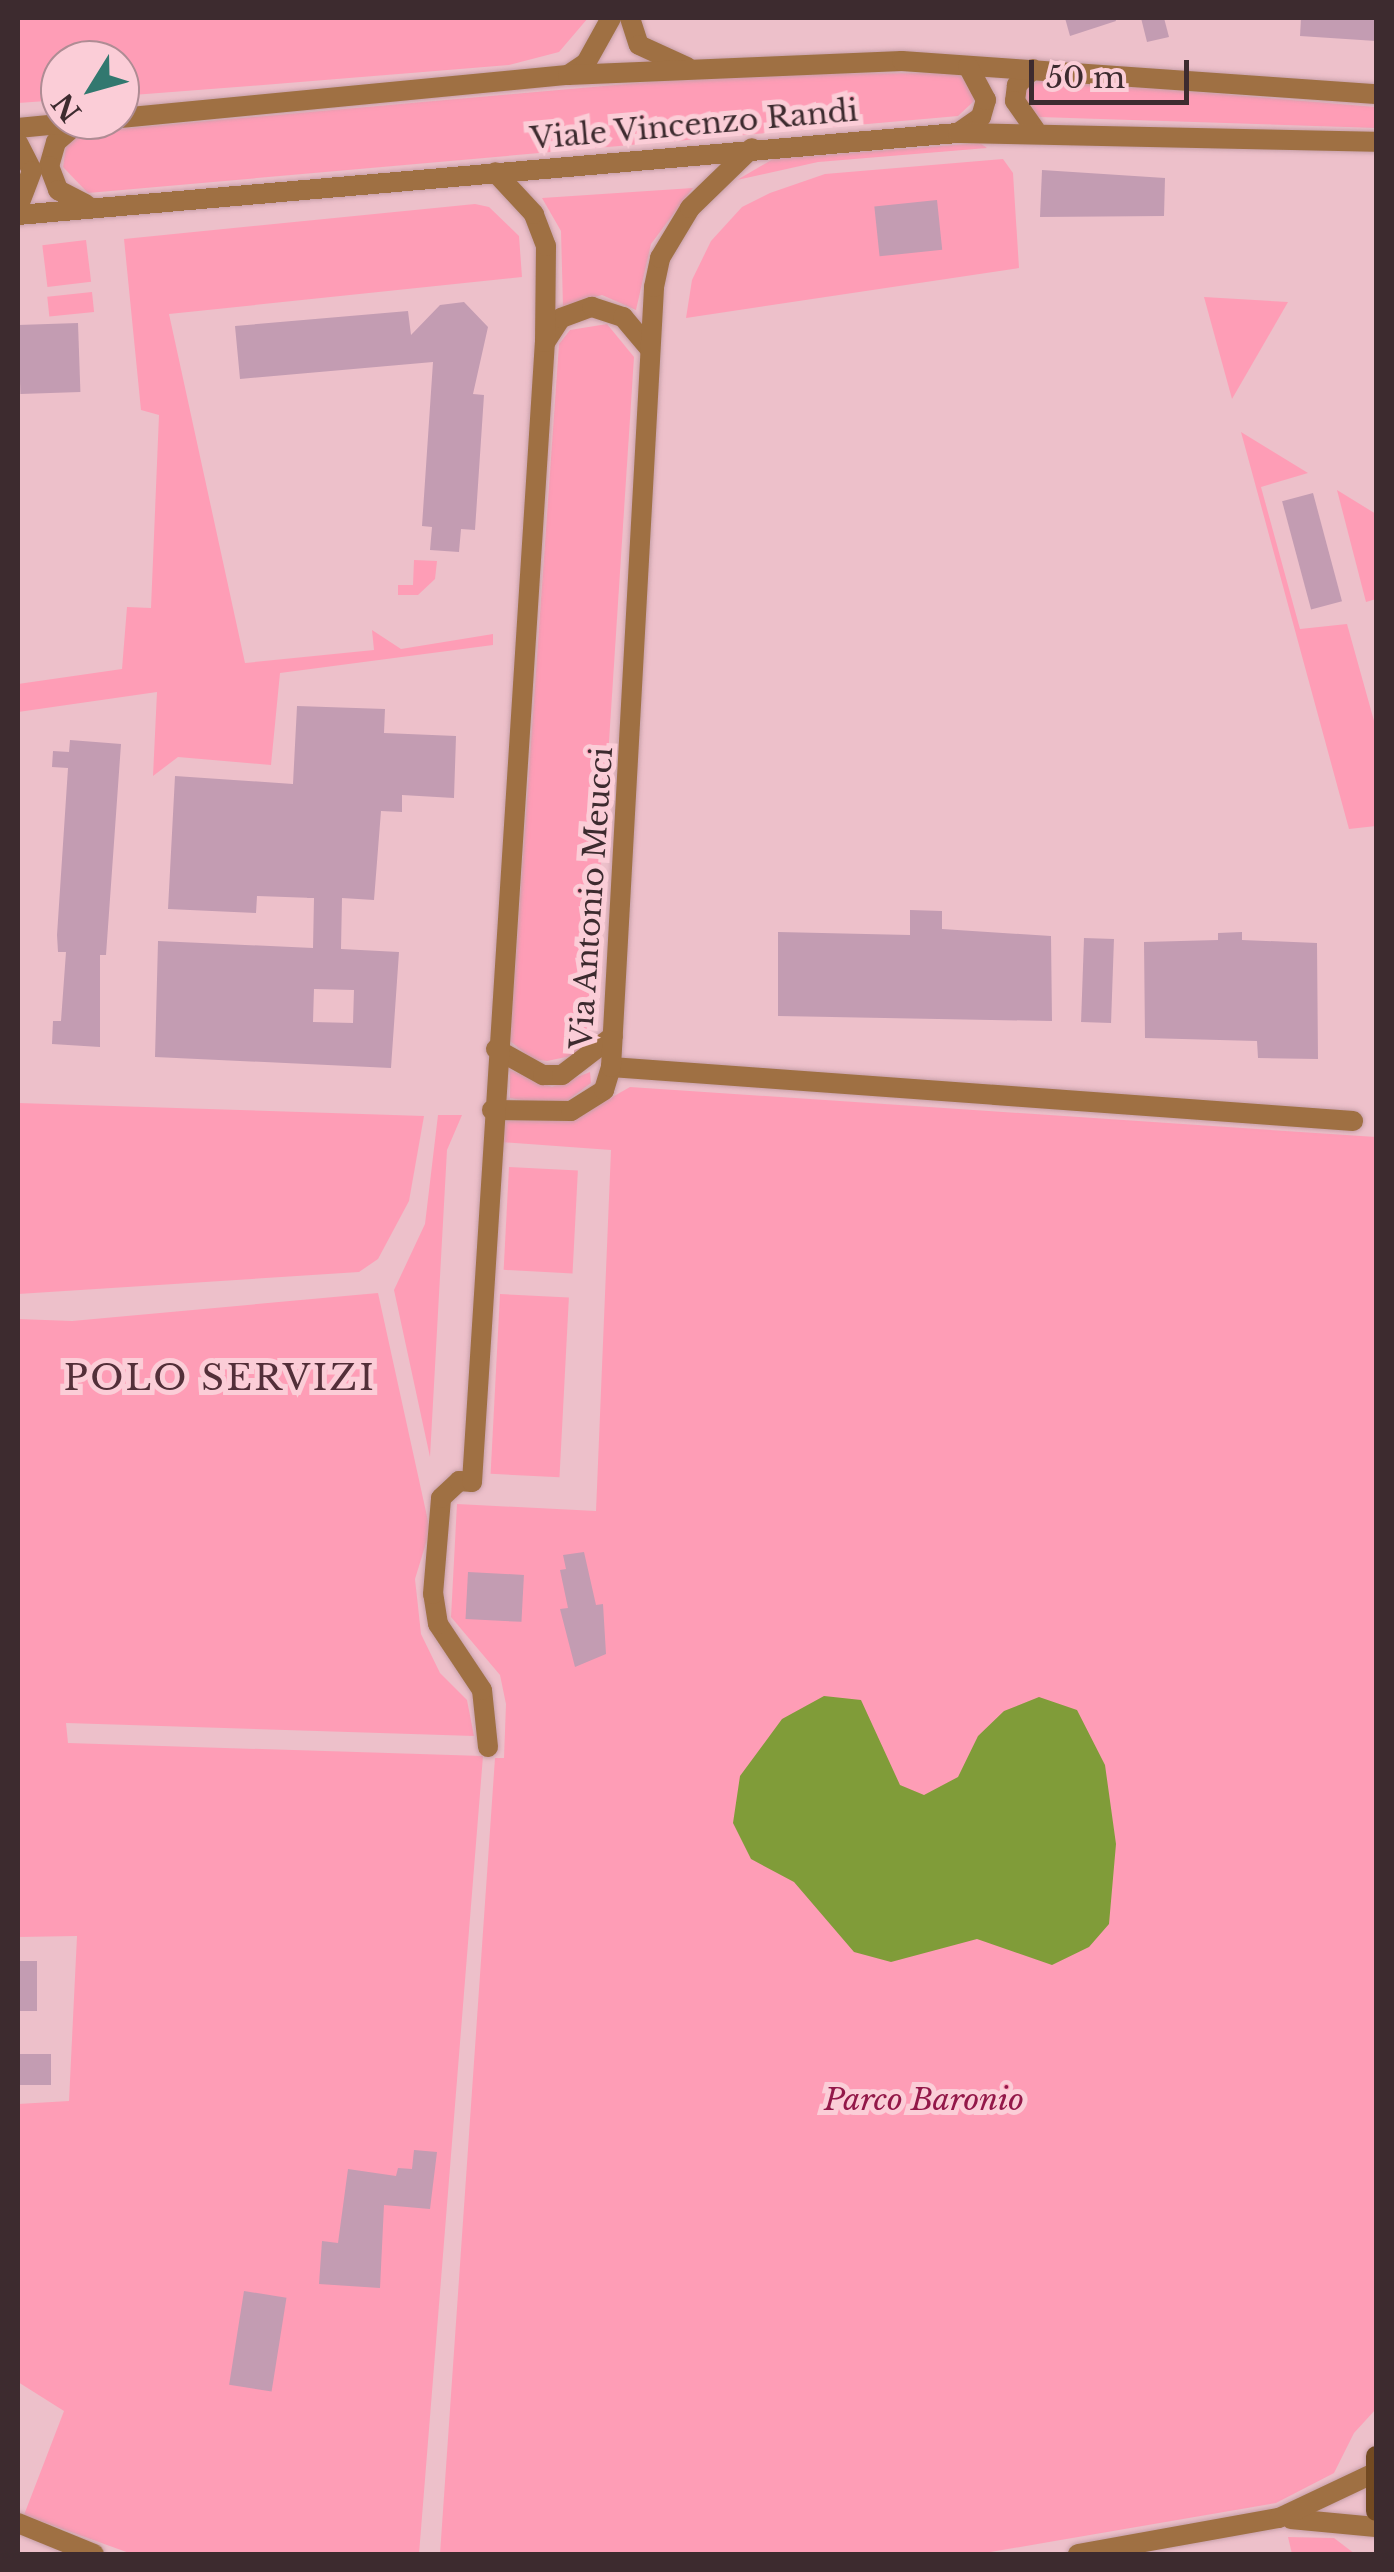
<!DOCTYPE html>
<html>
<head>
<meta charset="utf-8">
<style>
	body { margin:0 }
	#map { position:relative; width:1394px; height:2572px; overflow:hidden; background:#edc0ca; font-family:"Libre Baskerville",serif }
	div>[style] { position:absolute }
	.green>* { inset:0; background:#fe9db6; transform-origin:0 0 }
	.water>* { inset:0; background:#809c39 }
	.building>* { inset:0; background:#c39cb2; transform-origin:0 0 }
	.roads { filter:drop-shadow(0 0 2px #c69fa8) drop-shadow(0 0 2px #c69fa8) }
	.minor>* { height:20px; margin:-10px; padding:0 10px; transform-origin:10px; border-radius:10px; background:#9f7043 }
	.tertiary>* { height:20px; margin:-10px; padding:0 10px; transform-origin:10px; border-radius:10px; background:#9f7043 }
	.secondary>* { height:20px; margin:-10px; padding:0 10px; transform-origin:10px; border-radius:10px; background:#734a22 }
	span { translate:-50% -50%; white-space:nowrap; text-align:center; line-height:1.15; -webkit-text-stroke:10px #fbcdd7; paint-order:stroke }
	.street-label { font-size:30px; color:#3d2b2f }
	.park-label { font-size:30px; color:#931849; font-style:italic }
	.quarter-label { font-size:35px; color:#532f39; letter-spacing:2.5px }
	.frame { position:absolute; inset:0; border:20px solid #3d2b2f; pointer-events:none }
	.north { position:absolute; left:40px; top:40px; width:100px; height:100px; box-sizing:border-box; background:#fbcdd7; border:2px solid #af8c94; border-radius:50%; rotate:233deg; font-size:28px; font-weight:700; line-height:40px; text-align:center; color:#3d2b2f }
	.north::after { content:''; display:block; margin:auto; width:35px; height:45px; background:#32786f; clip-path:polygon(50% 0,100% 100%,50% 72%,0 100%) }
	.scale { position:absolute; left:1029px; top:60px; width:160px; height:45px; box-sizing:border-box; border:5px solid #3d2b2f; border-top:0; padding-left:12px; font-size:30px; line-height:35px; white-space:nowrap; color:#3d2b2f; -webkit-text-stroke:8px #fbcdd7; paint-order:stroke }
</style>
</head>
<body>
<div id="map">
	<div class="green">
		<i style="clip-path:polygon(18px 18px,588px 18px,559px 52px,509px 65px,250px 86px,120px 96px,120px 60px,60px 60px,60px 100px,18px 103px)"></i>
		<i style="clip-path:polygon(957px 73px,973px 88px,974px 101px,958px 116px,88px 193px,63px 167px,66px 145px,83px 132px,739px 74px)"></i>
		<i style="clip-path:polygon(1039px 79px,1376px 107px,1376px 128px,1039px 117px,1029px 111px,1024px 91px)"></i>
		<i style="clip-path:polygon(980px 143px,987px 148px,818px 162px,737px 180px,773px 159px)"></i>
		<i style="clip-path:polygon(1003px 159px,1013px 173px,1019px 268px,686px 318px,692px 280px,711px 241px,742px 207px,770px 193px,825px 174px)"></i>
		<i style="clip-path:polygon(693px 188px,651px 244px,636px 310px,602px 295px,563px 306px,561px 231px,542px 198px)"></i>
		<i style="clip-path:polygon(475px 204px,489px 207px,519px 236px,522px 277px,169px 314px,245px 663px,374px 650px,372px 630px,401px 649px,493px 634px,493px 645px,280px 673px,271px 765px,178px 757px,153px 776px,157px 692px,18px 712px,18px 684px,122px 669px,127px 607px,151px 608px,159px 415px,141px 410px,124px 239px)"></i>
		<i style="left:86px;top:240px;width:42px;height:44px;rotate:83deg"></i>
		<i style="left:92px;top:292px;width:20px;height:45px;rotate:84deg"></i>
		<i style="clip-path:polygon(1204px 297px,1288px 302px,1232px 399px)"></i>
		<i style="clip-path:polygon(607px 324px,634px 357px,590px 1034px,576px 1055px,547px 1061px,532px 1059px,510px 1041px,559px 344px,570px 330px)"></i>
		<i style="clip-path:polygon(1241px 432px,1308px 473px,1261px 487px,1300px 629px,1347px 624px,1376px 728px,1376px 826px,1349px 829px)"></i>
		<i style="clip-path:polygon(1337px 490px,1376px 514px,1376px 599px,1366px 602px)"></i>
		<i style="clip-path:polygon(414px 560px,437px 561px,435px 579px,418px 595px,398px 595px,398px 585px,413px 585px)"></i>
		<i style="clip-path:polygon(510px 1070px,552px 1087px,590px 1072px,591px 1083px,567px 1101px,539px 1103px,510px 1098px)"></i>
		<i style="clip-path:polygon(630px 1087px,1376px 1137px,1376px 2409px,1354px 2433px,1334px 2473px,1276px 2503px,979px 2554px,440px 2554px,495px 1758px,504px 1758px,506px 1704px,500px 1675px,451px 1617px,457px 1504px,596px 1511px,611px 1150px,500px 1142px,502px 1121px,577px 1117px)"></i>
		<i style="clip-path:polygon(18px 1103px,424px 1116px,409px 1201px,378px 1259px,359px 1272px,18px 1294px)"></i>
		<i style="clip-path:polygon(438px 1115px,462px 1115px,447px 1150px,430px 1457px,394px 1290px,425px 1224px)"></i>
		<i style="left:509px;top:1167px;width:69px;height:103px;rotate:3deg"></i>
		<i style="clip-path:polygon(378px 1293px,430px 1530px,415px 1579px,421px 1634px,440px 1673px,467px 1700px,474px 1736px,66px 1723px,68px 1743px,483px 1756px,419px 2554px,132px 2554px,24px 2515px,64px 2411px,18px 2382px,18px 2104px,69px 2101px,77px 1936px,18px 1937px,18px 1319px,72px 1321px)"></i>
		<i style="left:500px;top:1294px;width:69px;height:180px;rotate:3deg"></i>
		<i style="clip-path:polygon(1288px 2537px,1334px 2538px,1355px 2554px,1292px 2554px)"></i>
	</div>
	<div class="water">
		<i style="clip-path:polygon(824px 1696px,861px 1700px,900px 1785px,924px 1795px,958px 1777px,978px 1736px,1004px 1711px,1039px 1697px,1077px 1710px,1105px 1765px,1116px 1844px,1109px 1924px,1089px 1947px,1052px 1965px,977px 1939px,891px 1962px,854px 1952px,794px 1882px,751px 1859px,733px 1823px,740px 1776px,782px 1719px)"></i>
	</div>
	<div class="building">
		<i style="clip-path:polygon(1065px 18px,1115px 18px,1116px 21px,1070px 36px)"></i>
		<i style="clip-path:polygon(1141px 18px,1164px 18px,1169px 37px,1147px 42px)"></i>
		<i style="clip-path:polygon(1301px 18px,1376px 18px,1376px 41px,1300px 36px)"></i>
		<i style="clip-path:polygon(1042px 170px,1165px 178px,1164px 216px,1040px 217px)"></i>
		<i style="left:937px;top:200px;width:50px;height:63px;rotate:84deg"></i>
		<i style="clip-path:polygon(464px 302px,488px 327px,473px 394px,484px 395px,475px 530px,461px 529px,459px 552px,430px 550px,432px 527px,422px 526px,433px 362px,240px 379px,235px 326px,408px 311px,411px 335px,440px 305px)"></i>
		<i style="left:78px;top:323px;width:69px;height:60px;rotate:88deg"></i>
		<i style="left:1313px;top:493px;width:112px;height:32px;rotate:75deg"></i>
		<i style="clip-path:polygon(evenodd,297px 706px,385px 709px,384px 733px,456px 736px,454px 798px,402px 795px,402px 812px,381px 811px,374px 900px,342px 898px,341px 949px,399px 952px,391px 1068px,155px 1057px,158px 941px,313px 948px,314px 898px,257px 896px,256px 913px,168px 909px,175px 776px,293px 784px,297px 706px,314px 989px,354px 990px,353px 1023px,313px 1022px,314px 989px)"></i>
		<i style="clip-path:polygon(70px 740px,121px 744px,106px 955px,100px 955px,100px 1047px,52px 1044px,53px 1021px,61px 1021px,66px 952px,58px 952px,57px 935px,68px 768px,52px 767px,53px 751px,69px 752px)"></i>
		<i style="clip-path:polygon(910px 910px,942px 911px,942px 929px,1051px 936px,1052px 1021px,778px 1016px,778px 932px,910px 935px)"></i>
		<i style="clip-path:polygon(1242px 932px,1242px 940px,1317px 943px,1318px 1059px,1258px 1058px,1257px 1041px,1145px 1038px,1144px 942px,1218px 940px,1218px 933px)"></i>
		<i style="left:1084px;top:938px;width:30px;height:84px;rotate:2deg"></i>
		<i style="clip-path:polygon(584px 1552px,596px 1605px,603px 1604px,606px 1654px,575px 1667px,560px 1609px,568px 1608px,560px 1570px,566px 1569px,563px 1555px)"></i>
		<i style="left:468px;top:1572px;width:56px;height:47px;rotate:3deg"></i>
		<i style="left:37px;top:1961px;width:50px;height:19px;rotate:90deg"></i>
		<i style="left:18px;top:2054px;width:33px;height:31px"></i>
		<i style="clip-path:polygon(414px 2150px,437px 2152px,430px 2209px,384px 2205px,380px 2288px,319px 2284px,322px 2241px,338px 2243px,348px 2169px,396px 2176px,398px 2168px,412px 2169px)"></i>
		<i style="left:244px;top:2291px;width:43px;height:95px;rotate:9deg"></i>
	</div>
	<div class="roads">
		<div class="minor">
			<i style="left:630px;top:18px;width:28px;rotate:72deg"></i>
			<i style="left:639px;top:45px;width:53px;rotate:24.6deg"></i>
			<i style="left:568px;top:75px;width:22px;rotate:-34deg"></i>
			<i style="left:586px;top:63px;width:51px;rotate:-60.9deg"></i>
			<i style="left:546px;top:341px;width:27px;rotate:-57deg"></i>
			<i style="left:561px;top:318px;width:33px;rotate:-20deg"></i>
			<i style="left:592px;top:307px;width:33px;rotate:18deg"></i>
			<i style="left:623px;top:317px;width:40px;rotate:50deg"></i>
			<i style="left:496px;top:1049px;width:54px;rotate:29deg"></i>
			<i style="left:543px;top:1075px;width:19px"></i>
			<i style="left:562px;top:1075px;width:64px;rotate:-37.4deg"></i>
			<i style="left:611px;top:1067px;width:744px;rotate:4.16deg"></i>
			<i style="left:492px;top:1110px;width:79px;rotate:0.7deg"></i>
			<i style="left:571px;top:1111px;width:39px;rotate:-32deg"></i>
			<i style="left:604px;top:1090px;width:24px;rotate:-73deg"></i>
			<i style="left:611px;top:1067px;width:781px;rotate:-86.84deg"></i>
			<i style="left:654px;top:287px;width:30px;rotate:-78deg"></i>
			<i style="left:660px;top:258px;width:58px;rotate:-59deg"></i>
			<i style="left:690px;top:208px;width:86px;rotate:-44.1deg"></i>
			<i style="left:488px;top:1747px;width:57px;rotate:-96deg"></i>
			<i style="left:482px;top:1690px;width:79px;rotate:-123.7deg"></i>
			<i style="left:438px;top:1624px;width:30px;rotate:-99deg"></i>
			<i style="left:433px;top:1594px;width:96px;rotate:-85.2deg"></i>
			<i style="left:441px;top:1498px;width:25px;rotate:-43deg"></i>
			<i style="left:459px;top:1481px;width:13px;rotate:4deg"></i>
			<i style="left:472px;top:1482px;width:1142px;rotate:-86.34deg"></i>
			<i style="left:545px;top:342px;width:96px;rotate:-89.4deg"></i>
			<i style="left:546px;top:246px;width:34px;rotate:-111deg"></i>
			<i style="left:534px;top:214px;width:57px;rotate:-132.9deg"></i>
		</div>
		<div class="tertiary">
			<i style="left:1033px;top:69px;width:23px;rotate:135deg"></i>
			<i style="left:1017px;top:85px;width:16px;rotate:97deg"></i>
			<i style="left:1015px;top:101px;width:35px;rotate:55deg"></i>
			<i style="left:120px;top:118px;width:450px;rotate:-5.5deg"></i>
			<i style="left:568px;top:75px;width:334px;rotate:-2.4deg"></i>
			<i style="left:902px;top:61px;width:475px;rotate:4deg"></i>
			<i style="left:78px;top:123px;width:29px;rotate:139deg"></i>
			<i style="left:56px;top:142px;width:25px;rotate:106deg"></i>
			<i style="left:49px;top:166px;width:26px;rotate:69deg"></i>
			<i style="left:58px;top:190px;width:31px;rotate:27deg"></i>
			<i style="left:18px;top:128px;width:83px;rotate:-5.5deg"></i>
			<i style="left:958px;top:133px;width:28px;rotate:-35deg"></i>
			<i style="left:981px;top:117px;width:18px;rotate:-74deg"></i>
			<i style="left:986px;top:100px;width:38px;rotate:-118deg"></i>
			<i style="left:18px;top:143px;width:31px;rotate:63deg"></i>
			<i style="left:32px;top:171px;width:39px;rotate:111deg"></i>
			<i style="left:18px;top:215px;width:944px;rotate:-4.99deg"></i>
			<i style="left:958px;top:133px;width:418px;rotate:1.2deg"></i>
			<i style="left:1291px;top:2519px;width:85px;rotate:5.4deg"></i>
			<i style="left:18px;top:2523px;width:82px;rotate:22.2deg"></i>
			<i style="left:1078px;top:2554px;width:204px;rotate:-10.2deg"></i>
			<i style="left:1279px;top:2518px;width:103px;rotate:-25.3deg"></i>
		</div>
		<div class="secondary">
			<i style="left:1376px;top:2456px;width:55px;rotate:90deg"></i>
		</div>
	</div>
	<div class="street-label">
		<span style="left:694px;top:125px;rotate:-5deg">Viale Vincenzo Randi</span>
		<span style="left:592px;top:898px;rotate:-86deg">Via Antonio Meucci</span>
	</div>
	<div class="park-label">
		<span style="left:924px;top:2100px">Parco Baronio</span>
	</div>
	<div class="quarter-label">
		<span style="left:220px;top:1378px">POLO SERVIZI</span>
	</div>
	<div class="frame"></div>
	<div class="north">N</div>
	<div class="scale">50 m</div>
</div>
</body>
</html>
